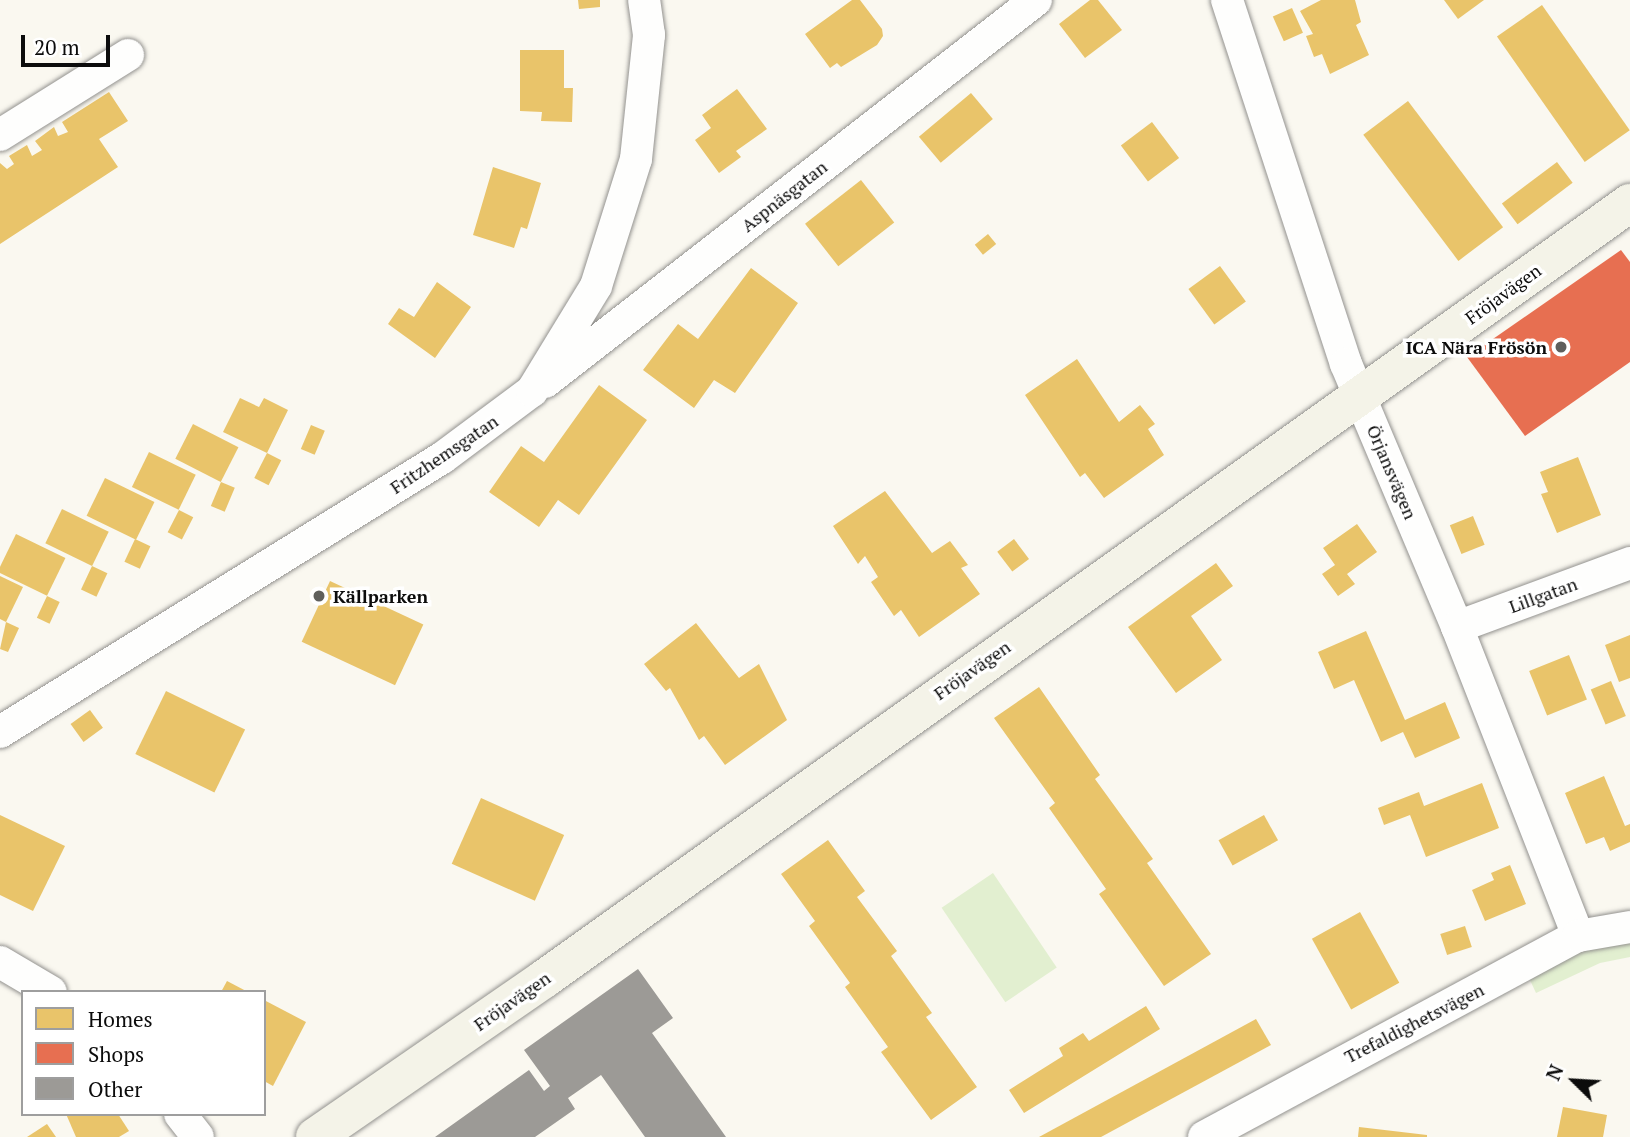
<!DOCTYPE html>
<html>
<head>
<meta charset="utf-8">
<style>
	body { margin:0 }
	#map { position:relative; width:1630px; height:1137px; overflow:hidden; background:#faf8f0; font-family:"PT Serif",serif }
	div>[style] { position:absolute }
	.green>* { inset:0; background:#e2efd0; transform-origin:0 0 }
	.homes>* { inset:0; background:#e9c46a; transform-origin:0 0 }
	.shops>* { inset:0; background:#e76f51 }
	.building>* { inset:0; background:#9c9a96 }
	.roads { filter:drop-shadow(0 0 2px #93928f) drop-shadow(0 0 2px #93928f) }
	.street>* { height:32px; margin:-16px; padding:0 16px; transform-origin:16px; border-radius:16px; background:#fefefd }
	.secondary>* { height:38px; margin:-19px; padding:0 19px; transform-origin:19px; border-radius:19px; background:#f4f3e8 }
	.dots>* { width:19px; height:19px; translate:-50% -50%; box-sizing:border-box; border:4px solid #fff; border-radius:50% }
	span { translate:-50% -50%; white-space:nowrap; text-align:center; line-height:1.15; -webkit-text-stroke:7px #fff; paint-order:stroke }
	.street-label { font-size:18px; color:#0c0c0c }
	.poi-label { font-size:18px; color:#0c0c0c; font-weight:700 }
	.right { translate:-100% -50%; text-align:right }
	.left { translate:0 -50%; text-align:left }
	.legend { position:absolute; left:21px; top:990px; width:245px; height:126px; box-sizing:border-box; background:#fff; border:2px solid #9e9e9e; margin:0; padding:9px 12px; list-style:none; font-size:21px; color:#0c0c0c }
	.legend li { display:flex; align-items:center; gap:14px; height:35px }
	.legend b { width:35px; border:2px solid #9e9e9e }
	.north { position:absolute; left:1539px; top:1046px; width:70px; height:70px; -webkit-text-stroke:5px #fff; paint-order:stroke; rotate:294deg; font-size:19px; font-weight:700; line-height:28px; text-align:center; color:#0c0c0c }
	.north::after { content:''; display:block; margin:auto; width:24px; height:32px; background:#0c0c0c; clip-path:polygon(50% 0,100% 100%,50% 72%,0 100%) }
	.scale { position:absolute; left:21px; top:35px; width:89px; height:32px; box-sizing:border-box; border:4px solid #0c0c0c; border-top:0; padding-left:9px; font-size:21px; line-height:24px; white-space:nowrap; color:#0c0c0c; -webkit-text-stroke:5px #fff; paint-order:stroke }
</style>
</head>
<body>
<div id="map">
	<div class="green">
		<i style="left:993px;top:873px;width:114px;height:62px;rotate:56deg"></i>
		<i style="clip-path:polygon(1630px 927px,1630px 957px,1600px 963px,1536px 993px,1524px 967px)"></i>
	</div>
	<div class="homes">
		<i style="clip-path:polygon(578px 0,600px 0,600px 7px,579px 9px)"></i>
		<i style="clip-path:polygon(852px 0,860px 0,882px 29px,883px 36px,877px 45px,841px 67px,837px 63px,830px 68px,805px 34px)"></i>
		<i style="clip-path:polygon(1090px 0,1098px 0,1122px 30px,1085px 58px,1059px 24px)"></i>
		<i style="clip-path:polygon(1321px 0,1355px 0,1361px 22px,1356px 25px,1369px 55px,1330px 74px,1322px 54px,1314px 57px,1306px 36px,1313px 34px,1300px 11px)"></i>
		<i style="clip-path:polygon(1444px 0,1484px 0,1458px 19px)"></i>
		<i style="left:1542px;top:5px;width:153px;height:55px;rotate:55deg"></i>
		<i style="left:1292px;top:8px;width:27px;height:21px;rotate:66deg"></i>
		<i style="clip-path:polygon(520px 50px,564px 50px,564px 88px,573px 88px,572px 122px,541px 121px,542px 112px,520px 111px)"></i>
		<i style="clip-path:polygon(737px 89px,767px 129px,736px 151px,741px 157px,719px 173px,695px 140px,711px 128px,702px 115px)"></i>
		<i style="clip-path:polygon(109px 92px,128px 121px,99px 139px,118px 167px,0 244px,0 163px,7px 169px,14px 164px,9px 156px,27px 145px,32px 156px,42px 150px,35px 141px,54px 127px,58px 136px,68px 132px,62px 122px)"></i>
		<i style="left:971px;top:93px;width:34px;height:68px;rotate:50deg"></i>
		<i style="left:1408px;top:101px;width:158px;height:56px;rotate:53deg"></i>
		<i style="left:1152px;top:122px;width:45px;height:39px;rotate:53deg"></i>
		<i style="left:1557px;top:162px;width:26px;height:69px;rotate:53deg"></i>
		<i style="clip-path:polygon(493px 167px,541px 183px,527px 229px,521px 227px,514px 248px,473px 235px)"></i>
		<i style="left:861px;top:180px;width:54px;height:71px;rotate:52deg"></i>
		<i style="left:988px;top:234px;width:13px;height:17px;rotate:51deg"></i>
		<i style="left:1220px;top:266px;width:44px;height:39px;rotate:54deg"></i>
		<i style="clip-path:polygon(751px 268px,798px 303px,735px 393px,714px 380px,694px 408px,643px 370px,678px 324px,698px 339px)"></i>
		<i style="clip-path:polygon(437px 282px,471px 307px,435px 358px,388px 324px,399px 308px,414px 317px)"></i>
		<i style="clip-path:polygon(1077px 359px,1119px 422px,1140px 405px,1155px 424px,1148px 429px,1164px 455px,1104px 498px,1085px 473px,1080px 477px,1025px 395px)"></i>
		<i style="clip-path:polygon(599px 385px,647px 420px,579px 515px,558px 500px,539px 527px,489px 492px,521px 446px,544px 462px)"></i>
		<i style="clip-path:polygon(240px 398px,259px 407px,264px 398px,288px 410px,267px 453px,223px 432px)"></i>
		<i style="left:193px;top:424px;width:51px;height:39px;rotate:27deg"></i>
		<i style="left:311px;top:425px;width:15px;height:26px;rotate:23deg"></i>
		<i style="left:149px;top:452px;width:52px;height:39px;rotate:26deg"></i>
		<i style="left:267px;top:453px;width:16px;height:28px;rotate:27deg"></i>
		<i style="clip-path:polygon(1578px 457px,1601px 515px,1557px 533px,1541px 494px,1548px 492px,1540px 472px)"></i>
		<i style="left:105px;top:478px;width:55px;height:42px;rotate:26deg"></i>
		<i style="left:221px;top:482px;width:15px;height:26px;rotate:23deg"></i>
		<i style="clip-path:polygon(885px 491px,932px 553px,950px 541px,968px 565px,961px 568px,980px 594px,919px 637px,901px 610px,894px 616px,871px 582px,878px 577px,865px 556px,858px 564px,833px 526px)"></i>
		<i style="left:62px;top:509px;width:52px;height:38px;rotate:26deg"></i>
		<i style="left:179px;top:510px;width:16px;height:25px;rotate:27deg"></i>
		<i style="left:1473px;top:516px;width:31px;height:25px;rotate:68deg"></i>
		<i style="clip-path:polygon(1357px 524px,1377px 552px,1347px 574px,1355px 584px,1338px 596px,1322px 574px,1335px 565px,1323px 548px)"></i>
		<i style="left:16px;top:534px;width:55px;height:42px;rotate:26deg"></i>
		<i style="left:135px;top:539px;width:17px;height:25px;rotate:25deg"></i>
		<i style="left:1014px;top:539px;width:25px;height:21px;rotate:53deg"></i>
		<i style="clip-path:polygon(1216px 563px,1233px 586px,1191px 616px,1222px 660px,1176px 693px,1128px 627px)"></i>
		<i style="left:92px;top:566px;width:17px;height:26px;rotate:25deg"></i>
		<i style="clip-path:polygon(0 576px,23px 587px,6px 622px,0 619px)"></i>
		<i style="left:330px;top:581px;width:103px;height:67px;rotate:25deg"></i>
		<i style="left:47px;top:596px;width:14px;height:24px;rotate:25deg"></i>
		<i style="clip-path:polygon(6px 622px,19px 628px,8px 652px,0 649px)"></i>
		<i style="clip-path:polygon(696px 623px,739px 678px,759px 664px,787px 720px,725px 765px,704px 736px,699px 740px,670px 688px,666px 691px,644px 664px)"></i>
		<i style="clip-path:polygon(1366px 631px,1405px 720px,1445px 702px,1460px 738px,1415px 758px,1403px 732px,1381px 742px,1354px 680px,1334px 689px,1318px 652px)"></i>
		<i style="clip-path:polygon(1630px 635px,1630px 678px,1619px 682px,1605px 645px)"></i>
		<i style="left:1569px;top:655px;width:48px;height:43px;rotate:68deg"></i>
		<i style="left:1611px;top:681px;width:38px;height:22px;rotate:67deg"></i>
		<i style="clip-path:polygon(1039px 687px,1100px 775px,1095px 779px,1153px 859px,1147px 863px,1211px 954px,1164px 986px,1099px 894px,1106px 889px,1049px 808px,1055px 803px,994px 718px)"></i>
		<i style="left:166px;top:691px;width:88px;height:70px;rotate:26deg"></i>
		<i style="left:90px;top:710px;width:22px;height:24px;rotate:54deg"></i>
		<i style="clip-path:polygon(1604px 776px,1625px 826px,1630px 824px,1630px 842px,1610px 851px,1604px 837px,1586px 844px,1565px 793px)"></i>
		<i style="clip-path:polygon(1482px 783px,1499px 828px,1426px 857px,1410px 815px,1384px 825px,1378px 808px,1419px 792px,1424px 806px)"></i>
		<i style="left:481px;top:798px;width:91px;height:72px;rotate:24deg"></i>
		<i style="clip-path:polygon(0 815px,65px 846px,33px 911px,0 895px)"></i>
		<i style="left:1264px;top:815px;width:29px;height:52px;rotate:61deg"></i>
		<i style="clip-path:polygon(828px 840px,865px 891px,857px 897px,897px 951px,891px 956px,932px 1013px,926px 1017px,977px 1087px,931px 1120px,881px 1052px,888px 1047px,845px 987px,850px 983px,809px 926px,815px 921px,781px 874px)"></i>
		<i style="clip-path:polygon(1510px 865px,1526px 904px,1485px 921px,1472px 890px,1494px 880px,1491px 873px)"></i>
		<i style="left:1360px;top:912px;width:81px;height:55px;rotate:61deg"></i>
		<i style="left:1465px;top:926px;width:22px;height:26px;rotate:72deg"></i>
		<i style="clip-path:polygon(227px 981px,248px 992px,221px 992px)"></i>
		<i style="clip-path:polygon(264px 1000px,306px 1022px,273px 1086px,264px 1081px)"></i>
		<i style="clip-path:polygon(1146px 1006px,1160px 1029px,1024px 1113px,1009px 1090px,1063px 1056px,1059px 1048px,1083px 1033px,1089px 1041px)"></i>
		<i style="clip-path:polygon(1256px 1019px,1271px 1045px,1101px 1137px,1039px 1137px)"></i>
		<i style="clip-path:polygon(1563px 1107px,1607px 1115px,1603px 1137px,1557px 1137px)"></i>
		<i style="clip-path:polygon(66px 1114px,118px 1114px,129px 1131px,119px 1137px,76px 1137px)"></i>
		<i style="clip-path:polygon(47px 1124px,56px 1137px,27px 1137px)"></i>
		<i style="clip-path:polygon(1359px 1127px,1427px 1135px,1427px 1137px,1358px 1137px)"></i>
	</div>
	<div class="shops">
		<i style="clip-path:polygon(1621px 250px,1630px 262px,1630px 362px,1525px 436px,1467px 357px)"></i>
	</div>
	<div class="building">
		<i style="clip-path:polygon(638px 969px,673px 1018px,652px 1033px,726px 1137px,645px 1137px,601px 1075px,568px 1098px,575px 1109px,535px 1137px,435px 1137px,529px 1070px,544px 1091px,550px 1086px,524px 1050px)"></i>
	</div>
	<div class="roads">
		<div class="street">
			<i style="left:1227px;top:0;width:383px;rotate:71.9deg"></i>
			<i style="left:1346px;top:364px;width:285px;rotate:67.1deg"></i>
			<i style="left:1457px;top:627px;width:332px;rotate:68.6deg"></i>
			<i style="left:0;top:135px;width:151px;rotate:-32deg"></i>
			<i style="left:545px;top:382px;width:622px;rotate:-37.88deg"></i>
			<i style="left:1457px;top:627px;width:184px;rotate:-20.3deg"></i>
			<i style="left:0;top:732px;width:520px;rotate:-31.8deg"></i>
			<i style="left:442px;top:458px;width:112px;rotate:-36.7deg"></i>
			<i style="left:532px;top:391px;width:123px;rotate:-58.6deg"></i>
			<i style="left:596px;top:286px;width:133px;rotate:-72.5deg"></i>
			<i style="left:636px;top:159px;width:125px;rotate:-84deg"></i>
			<i style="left:649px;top:35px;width:35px;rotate:-98deg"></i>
			<i style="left:0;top:962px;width:59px;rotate:30.5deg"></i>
			<i style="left:180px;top:1114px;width:29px;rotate:52deg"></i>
			<i style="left:1204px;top:1137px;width:425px;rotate:-28.3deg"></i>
			<i style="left:1578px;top:936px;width:53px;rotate:-9.8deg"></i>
		</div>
		<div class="secondary">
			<i style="left:315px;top:1137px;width:278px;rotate:-34.6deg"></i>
			<i style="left:544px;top:979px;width:1335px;rotate:-35.55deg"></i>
		</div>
	</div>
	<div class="dots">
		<i style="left:1561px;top:347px;background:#5f5f5c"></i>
		<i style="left:319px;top:596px;background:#5f5f5c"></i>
	</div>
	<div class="street-label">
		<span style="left:784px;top:196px;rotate:-38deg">Aspnäsgatan</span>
		<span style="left:1503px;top:294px;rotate:-36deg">Fröjavägen</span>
		<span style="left:444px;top:454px;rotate:-34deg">Fritzhemsgatan</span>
		<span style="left:1392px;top:472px;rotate:67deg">Örjansvägen</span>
		<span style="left:1543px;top:595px;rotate:-20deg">Lillgatan</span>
		<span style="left:972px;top:670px;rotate:-35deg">Fröjavägen</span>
		<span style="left:512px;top:1001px;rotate:-35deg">Fröjavägen</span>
		<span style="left:1414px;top:1023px;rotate:-27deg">Trefaldighetsvägen</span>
	</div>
	<div class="poi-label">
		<span class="right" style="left:1547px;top:347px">ICA Nära Frösön</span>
		<span class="left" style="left:333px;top:596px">Källparken</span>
	</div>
	<ul class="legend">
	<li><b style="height:19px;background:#e9c46a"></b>Homes</li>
	<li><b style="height:19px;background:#e76f51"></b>Shops</li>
	<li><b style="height:19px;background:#9c9a96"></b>Other</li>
	</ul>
	<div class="north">N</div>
	<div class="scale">20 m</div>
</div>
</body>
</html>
